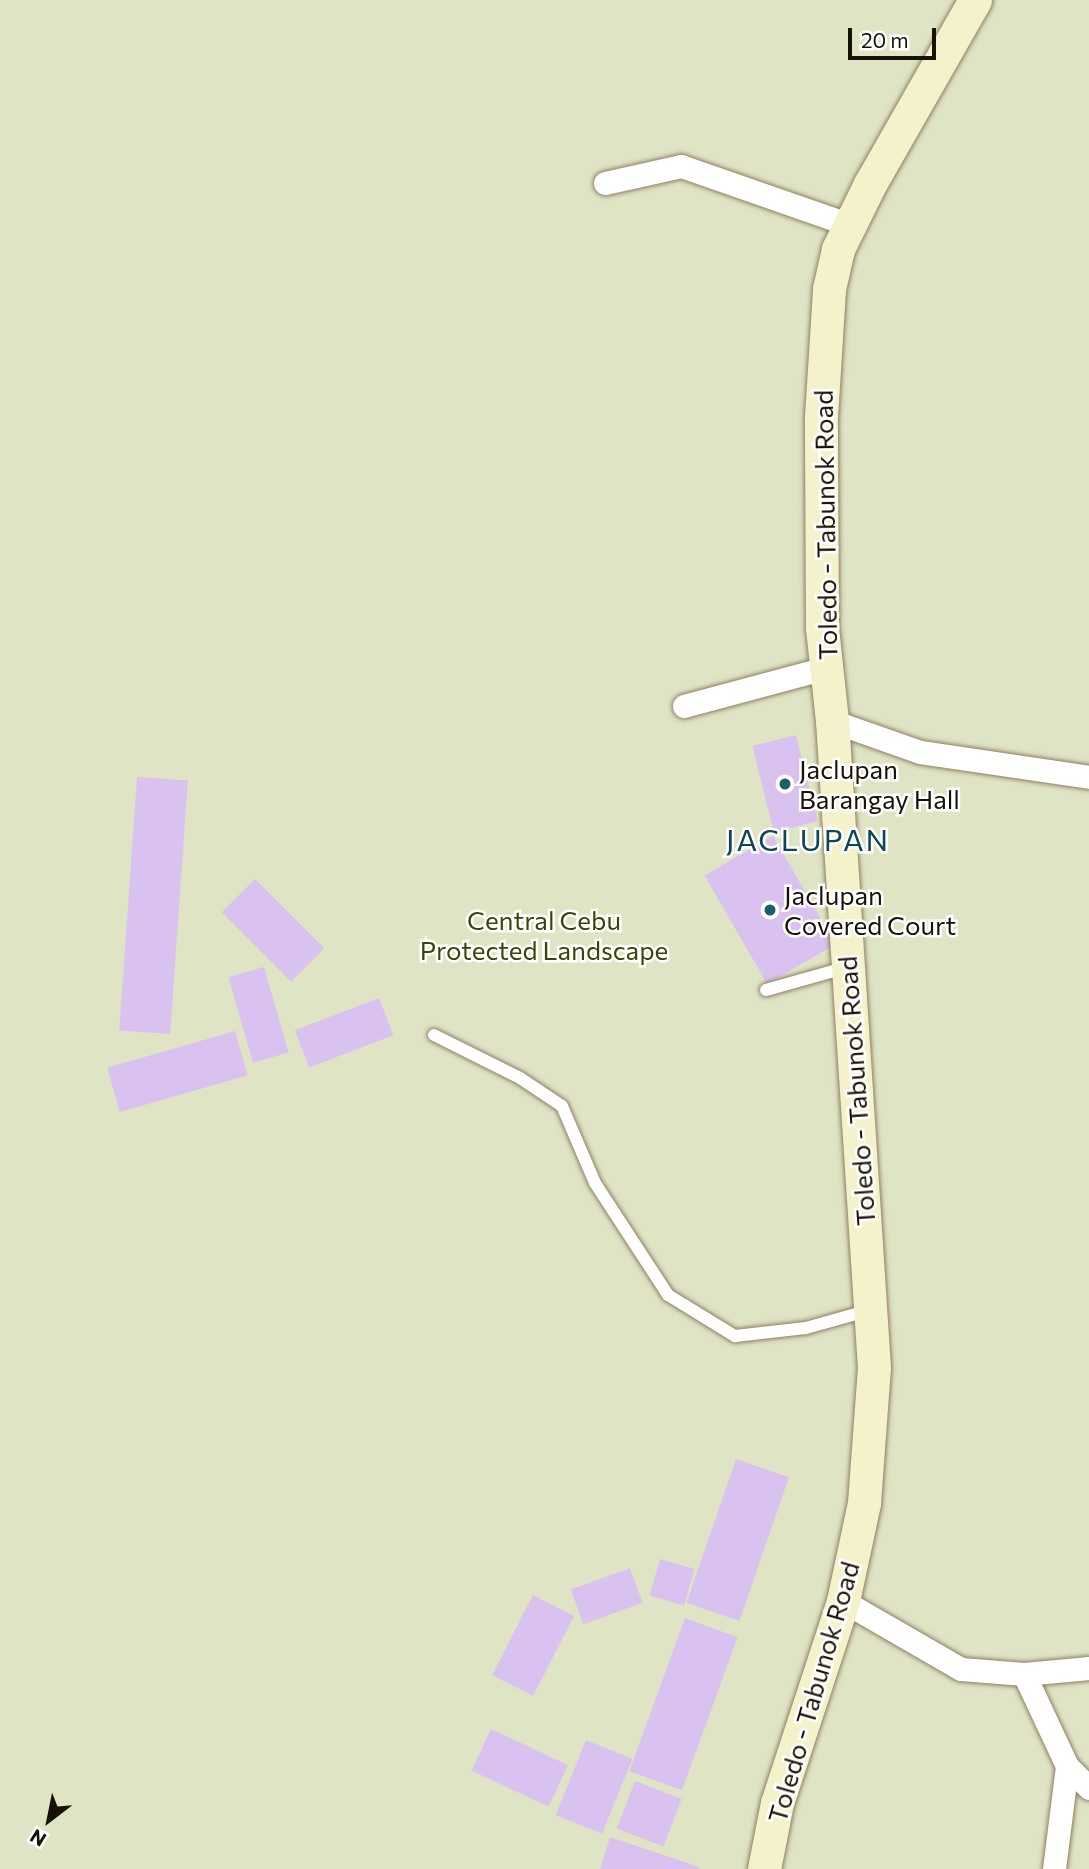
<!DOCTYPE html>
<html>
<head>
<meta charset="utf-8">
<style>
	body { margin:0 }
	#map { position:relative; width:1089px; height:1869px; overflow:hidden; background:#fdf1df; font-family:Commissioner,sans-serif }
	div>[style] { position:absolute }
	.green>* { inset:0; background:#dee4c4; transform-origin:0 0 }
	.building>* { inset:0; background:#dac2f0; transform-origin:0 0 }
	.roads { filter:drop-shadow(0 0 2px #917f64) drop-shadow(0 0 2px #917f64) }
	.service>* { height:12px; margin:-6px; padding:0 6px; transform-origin:6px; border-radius:6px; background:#fff }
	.minor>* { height:23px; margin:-11.5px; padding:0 11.5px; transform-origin:11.5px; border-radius:11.5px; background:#fff }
	.secondary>* { height:33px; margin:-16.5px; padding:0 16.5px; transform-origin:16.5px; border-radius:16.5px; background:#f4f2cb }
	.dots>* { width:19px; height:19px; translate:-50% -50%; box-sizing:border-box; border:4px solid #fff; border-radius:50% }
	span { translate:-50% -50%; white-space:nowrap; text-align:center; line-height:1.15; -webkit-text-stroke:5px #fff; paint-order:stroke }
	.street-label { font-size:26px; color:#181107 }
	.poi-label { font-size:26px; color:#181107 }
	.left { translate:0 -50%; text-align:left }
	.park-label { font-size:26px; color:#3c4307 }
	.quarter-label { font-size:30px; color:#0e4754; letter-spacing:2px }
	.north { position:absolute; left:14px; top:1785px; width:70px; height:70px; -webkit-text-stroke:5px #fff; paint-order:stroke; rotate:212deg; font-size:19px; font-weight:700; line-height:28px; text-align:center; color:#181107 }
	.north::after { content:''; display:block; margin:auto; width:24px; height:32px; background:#181107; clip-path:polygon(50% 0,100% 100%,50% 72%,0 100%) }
	.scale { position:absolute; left:848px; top:28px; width:88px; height:32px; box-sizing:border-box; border:4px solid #181107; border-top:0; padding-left:9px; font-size:21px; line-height:24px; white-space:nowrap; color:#181107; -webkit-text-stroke:5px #fff; paint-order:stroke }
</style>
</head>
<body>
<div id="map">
	<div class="green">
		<i style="left:0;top:0;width:1089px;height:1869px"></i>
	</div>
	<div class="building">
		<i style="left:796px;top:735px;width:89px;height:45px;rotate:76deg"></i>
		<i style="left:137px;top:777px;width:51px;height:254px;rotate:4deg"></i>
		<i style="left:773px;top:836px;width:125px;height:79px;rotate:60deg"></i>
		<i style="left:255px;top:879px;width:98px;height:47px;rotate:45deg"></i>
		<i style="left:264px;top:967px;width:89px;height:37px;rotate:74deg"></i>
		<i style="left:379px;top:998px;width:40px;height:90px;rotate:69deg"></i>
		<i style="left:235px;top:1031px;width:46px;height:133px;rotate:74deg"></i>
		<i style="left:736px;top:1459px;width:56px;height:152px;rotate:19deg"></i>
		<i style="left:660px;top:1559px;width:36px;height:38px;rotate:16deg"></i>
		<i style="left:630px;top:1568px;width:37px;height:63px;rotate:70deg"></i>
		<i style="left:533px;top:1595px;width:46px;height:90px;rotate:27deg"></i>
		<i style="left:685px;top:1618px;width:56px;height:163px;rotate:20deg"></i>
		<i style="left:491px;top:1729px;width:85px;height:46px;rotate:25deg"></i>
		<i style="left:586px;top:1740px;width:50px;height:81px;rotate:22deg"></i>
		<i style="left:635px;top:1781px;width:50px;height:51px;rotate:21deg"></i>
		<i style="clip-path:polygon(610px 1837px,699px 1867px,698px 1869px,600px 1869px)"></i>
	</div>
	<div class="roads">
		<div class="service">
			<i style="left:766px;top:990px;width:85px;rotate:-15.7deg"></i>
			<i style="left:434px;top:1035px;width:96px;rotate:26.6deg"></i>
			<i style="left:520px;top:1078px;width:50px;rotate:33.7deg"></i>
			<i style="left:562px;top:1106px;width:84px;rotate:66.8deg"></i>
			<i style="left:595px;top:1183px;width:134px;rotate:56.9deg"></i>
			<i style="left:668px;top:1295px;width:79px;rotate:31.5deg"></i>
			<i style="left:735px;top:1336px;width:71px;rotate:-6.4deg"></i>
			<i style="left:806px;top:1328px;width:66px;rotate:-15.7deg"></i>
		</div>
		<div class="minor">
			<i style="left:605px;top:183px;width:78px;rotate:-12.6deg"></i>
			<i style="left:681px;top:166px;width:179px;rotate:19.2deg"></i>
			<i style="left:684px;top:706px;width:147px;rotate:-15deg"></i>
			<i style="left:832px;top:721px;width:93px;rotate:19.4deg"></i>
			<i style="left:920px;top:752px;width:171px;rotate:8.4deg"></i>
			<i style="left:843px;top:1601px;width:136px;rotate:30deg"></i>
			<i style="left:961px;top:1669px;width:63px;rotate:4.5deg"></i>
			<i style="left:1024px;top:1674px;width:65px;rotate:-5.3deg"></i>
			<i style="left:1024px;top:1674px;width:102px;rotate:64.9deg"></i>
			<i style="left:1067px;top:1766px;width:104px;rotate:97.2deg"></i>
			<i style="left:1067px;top:1766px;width:31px;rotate:45deg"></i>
		</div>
		<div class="secondary">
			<i style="left:764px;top:1869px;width:67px;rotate:-78.9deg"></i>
			<i style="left:777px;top:1803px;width:213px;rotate:-71.9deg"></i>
			<i style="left:843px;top:1601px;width:100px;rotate:-77.9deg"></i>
			<i style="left:864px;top:1503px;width:135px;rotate:-85.8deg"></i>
			<i style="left:874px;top:1368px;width:648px;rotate:-93.71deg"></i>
			<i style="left:832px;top:721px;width:95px;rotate:-96.1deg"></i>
			<i style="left:822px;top:627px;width:210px;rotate:-90.3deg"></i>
			<i style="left:821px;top:417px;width:128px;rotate:-86.4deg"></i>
			<i style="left:829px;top:289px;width:41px;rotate:-77.3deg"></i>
			<i style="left:838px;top:249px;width:72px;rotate:-63.8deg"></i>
			<i style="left:870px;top:184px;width:212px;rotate:-60.3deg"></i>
		</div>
	</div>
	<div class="dots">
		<i style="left:785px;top:784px;background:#185f70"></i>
		<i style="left:770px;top:910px;background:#185f70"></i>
	</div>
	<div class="street-label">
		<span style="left:825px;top:525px;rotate:-91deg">Toledo - Tabunok Road</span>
		<span style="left:856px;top:1091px;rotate:-94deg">Toledo - Tabunok Road</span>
		<span style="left:813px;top:1692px;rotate:-74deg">Toledo - Tabunok Road</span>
	</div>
	<div class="poi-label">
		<span class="left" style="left:799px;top:784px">Jaclupan<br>Barangay Hall</span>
		<span class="left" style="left:784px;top:910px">Jaclupan<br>Covered Court</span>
	</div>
	<div class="park-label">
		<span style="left:544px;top:935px">Central Cebu<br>Protected Landscape</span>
	</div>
	<div class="quarter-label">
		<span style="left:808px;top:839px">JACLUPAN</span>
	</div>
	<div class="north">N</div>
	<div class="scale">20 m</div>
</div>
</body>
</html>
